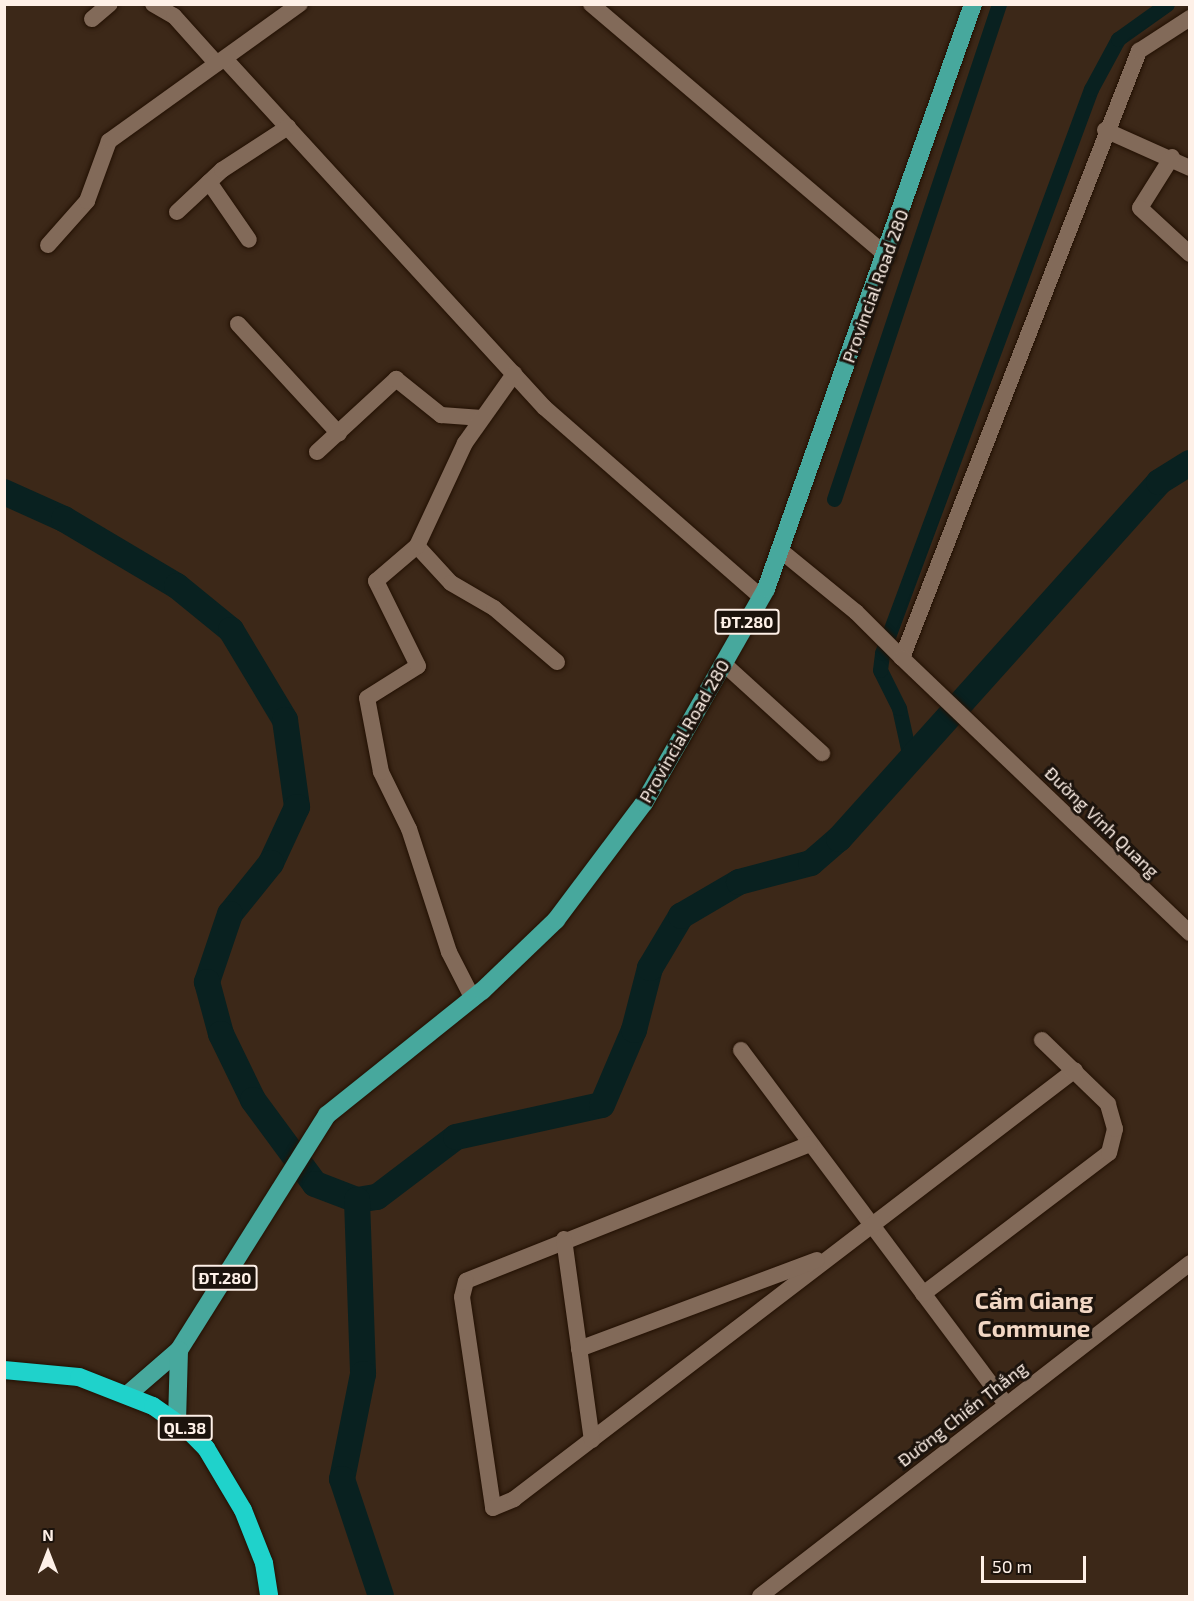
<!DOCTYPE html>
<html>
<head>
<meta charset="utf-8">
<style>
	body { margin:0 }
	#map { position:relative; width:1194px; height:1601px; overflow:hidden; background:#3c2818; font-family:"Exo 2",sans-serif }
	div>[style] { position:absolute }
	.canal>* { height:15px; margin:-7.5px; padding:0 7.5px; transform-origin:7.5px; border-radius:7.5px; background:#092120 }
	.river>* { height:26px; margin:-13px; padding:0 13px; transform-origin:13px; border-radius:13px; background:#092120 }
	.roads { filter:drop-shadow(0 0 2px #221003) drop-shadow(0 0 2px #221003) }
	.minor>* { height:16px; margin:-8px; padding:0 8px; transform-origin:8px; border-radius:8px; background:#826a59 }
	.major>* { height:18px; margin:-9px; padding:0 9px; transform-origin:9px; border-radius:9px; background:#47a89d }
	.highway>* { height:18px; margin:-9px; padding:0 9px; transform-origin:9px; border-radius:9px; background:#1fd2cb }
	span { translate:-50% -50%; white-space:nowrap; text-align:center; line-height:1.15; -webkit-text-stroke:6px #1c130c; paint-order:stroke }
	.shield-label span { padding:2px 4px; background:#1c130c; border:2px solid; border-radius:4px; -webkit-text-stroke-width:0 }
	.shield-label { font-size:16px; color:#fef0e7; font-weight:700 }
	.street-label { font-size:18px; color:#fef0e7 }
	.district-label { font-size:24px; color:#f2d7c4; font-weight:700 }
	.frame { position:absolute; inset:0; border:6px solid #fef0e7; pointer-events:none }
	.north { position:absolute; left:18px; top:1523px; width:60px; height:60px; -webkit-text-stroke:4px #1c130c; paint-order:stroke; rotate:0deg; font-size:16px; font-weight:700; line-height:24px; text-align:center; color:#fef0e7 }
	.north::after { content:''; display:block; margin:auto; width:21px; height:27px; background:#fef0e7; clip-path:polygon(50% 0,100% 100%,50% 72%,0 100%) }
	.scale { position:absolute; left:981px; top:1556px; width:105px; height:27px; box-sizing:border-box; border:3px solid #fef0e7; border-top:0; padding-left:8px; font-size:18px; line-height:21px; white-space:nowrap; color:#fef0e7; -webkit-text-stroke:4px #1c130c; paint-order:stroke }
</style>
</head>
<body>
<div id="map">
	<div class="canal">
		<i style="left:834px;top:499px;width:522px;rotate:-71.57deg"></i>
		<i style="left:910px;top:758px;width:51px;rotate:-102.4deg"></i>
		<i style="left:899px;top:708px;width:42px;rotate:-116.6deg"></i>
		<i style="left:880px;top:670px;width:17px;rotate:-83deg"></i>
		<i style="left:882px;top:653px;width:601px;rotate:-69.67deg"></i>
		<i style="left:1091px;top:89px;width:57px;rotate:-61.6deg"></i>
		<i style="left:1118px;top:39px;width:60px;rotate:-35.5deg"></i>
	</div>
	<div class="river">
		<i style="left:4px;top:492px;width:66px;rotate:24.2deg"></i>
		<i style="left:64px;top:519px;width:131px;rotate:30.7deg"></i>
		<i style="left:177px;top:586px;width:70px;rotate:39.2deg"></i>
		<i style="left:231px;top:630px;width:105px;rotate:59deg"></i>
		<i style="left:285px;top:720px;width:88px;rotate:82.1deg"></i>
		<i style="left:297px;top:807px;width:62px;rotate:114.9deg"></i>
		<i style="left:271px;top:863px;width:65px;rotate:128.8deg"></i>
		<i style="left:230px;top:914px;width:72px;rotate:108.7deg"></i>
		<i style="left:207px;top:982px;width:54px;rotate:74.9deg"></i>
		<i style="left:221px;top:1034px;width:73px;rotate:64.1deg"></i>
		<i style="left:253px;top:1100px;width:104px;rotate:53.6deg"></i>
		<i style="left:315px;top:1184px;width:45px;rotate:20.9deg"></i>
		<i style="left:357px;top:1200px;width:20px;rotate:-9deg"></i>
		<i style="left:377px;top:1197px;width:99px;rotate:-37.2deg"></i>
		<i style="left:456px;top:1137px;width:149px;rotate:-12.4deg"></i>
		<i style="left:602px;top:1105px;width:82px;rotate:-66.9deg"></i>
		<i style="left:634px;top:1030px;width:64px;rotate:-75.5deg"></i>
		<i style="left:650px;top:968px;width:61px;rotate:-59.2deg"></i>
		<i style="left:681px;top:916px;width:67px;rotate:-30.4deg"></i>
		<i style="left:739px;top:882px;width:74px;rotate:-14.8deg"></i>
		<i style="left:811px;top:863px;width:37px;rotate:-41deg"></i>
		<i style="left:839px;top:839px;width:479px;rotate:-48.1deg"></i>
		<i style="left:1159px;top:482px;width:36px;rotate:-32deg"></i>
		<i style="left:357px;top:1200px;width:174px;rotate:88deg"></i>
		<i style="left:363px;top:1374px;width:107px;rotate:101.3deg"></i>
		<i style="left:342px;top:1479px;width:123px;rotate:71.6deg"></i>
	</div>
	<div class="roads">
		<div class="minor">
			<i style="left:153px;top:4px;width:24px;rotate:30deg"></i>
			<i style="left:174px;top:16px;width:64px;rotate:48.1deg"></i>
			<i style="left:591px;top:4px;width:389px;rotate:40.4deg"></i>
			<i style="left:92px;top:19px;width:23px;rotate:-40deg"></i>
			<i style="left:225px;top:59px;width:473px;rotate:47.5deg"></i>
			<i style="left:545px;top:408px;width:287px;rotate:41.2deg"></i>
			<i style="left:1105px;top:130px;width:93px;rotate:24.1deg"></i>
			<i style="left:1172px;top:157px;width:60px;rotate:122.1deg"></i>
			<i style="left:1140px;top:208px;width:68px;rotate:42.6deg"></i>
			<i style="left:209px;top:182px;width:70px;rotate:55.4deg"></i>
			<i style="left:177px;top:212px;width:62px;rotate:-43deg"></i>
			<i style="left:222px;top:170px;width:79px;rotate:-33.1deg"></i>
			<i style="left:48px;top:245px;width:59px;rotate:-48.4deg"></i>
			<i style="left:87px;top:201px;width:64px;rotate:-69.9deg"></i>
			<i style="left:109px;top:141px;width:235px;rotate:-35.7deg"></i>
			<i style="left:238px;top:324px;width:149px;rotate:47.4deg"></i>
			<i style="left:317px;top:452px;width:108px;rotate:-42.7deg"></i>
			<i style="left:396px;top:379px;width:58px;rotate:38.7deg"></i>
			<i style="left:441px;top:415px;width:41px;rotate:4.2deg"></i>
			<i style="left:417px;top:546px;width:50px;rotate:47.4deg"></i>
			<i style="left:451px;top:583px;width:50px;rotate:30.2deg"></i>
			<i style="left:494px;top:608px;width:83px;rotate:40.6deg"></i>
			<i style="left:780px;top:550px;width:98px;rotate:39.2deg"></i>
			<i style="left:856px;top:612px;width:65px;rotate:45deg"></i>
			<i style="left:902px;top:658px;width:652px;rotate:-68.67deg"></i>
			<i style="left:1139px;top:51px;width:61px;rotate:-32.9deg"></i>
			<i style="left:902px;top:658px;width:398px;rotate:43.7deg"></i>
			<i style="left:723px;top:663px;width:134px;rotate:42.3deg"></i>
			<i style="left:473px;top:999px;width:53px;rotate:-117.1deg"></i>
			<i style="left:449px;top:952px;width:129px;rotate:-108deg"></i>
			<i style="left:409px;top:829px;width:64px;rotate:-116.2deg"></i>
			<i style="left:381px;top:772px;width:75px;rotate:-100.7deg"></i>
			<i style="left:367px;top:698px;width:60px;rotate:-32.1deg"></i>
			<i style="left:418px;top:666px;width:95px;rotate:-116.3deg"></i>
			<i style="left:376px;top:581px;width:54px;rotate:-40.5deg"></i>
			<i style="left:417px;top:546px;width:114px;rotate:-65deg"></i>
			<i style="left:465px;top:443px;width:85px;rotate:-54.6deg"></i>
			<i style="left:741px;top:1050px;width:442px;rotate:53.2deg"></i>
			<i style="left:810px;top:1144px;width:370px;rotate:158.3deg"></i>
			<i style="left:466px;top:1281px;width:16px;rotate:104deg"></i>
			<i style="left:462px;top:1297px;width:213px;rotate:81.6deg"></i>
			<i style="left:493px;top:1508px;width:23px;rotate:-23deg"></i>
			<i style="left:514px;top:1499px;width:706px;rotate:-37.41deg"></i>
			<i style="left:564px;top:1239px;width:203px;rotate:82.1deg"></i>
			<i style="left:923px;top:1294px;width:233px;rotate:-37.2deg"></i>
			<i style="left:1109px;top:1153px;width:25px;rotate:-76deg"></i>
			<i style="left:1115px;top:1129px;width:26px;rotate:-106deg"></i>
			<i style="left:1108px;top:1104px;width:92px;rotate:-135.9deg"></i>
			<i style="left:579px;top:1349px;width:254px;rotate:-20.5deg"></i>
			<i style="left:760px;top:1596px;width:544px;rotate:-37.75deg"></i>
		</div>
		<div class="major">
			<i style="left:127px;top:1395px;width:69px;rotate:-40.9deg"></i>
			<i style="left:179px;top:1350px;width:278px;rotate:-57.8deg"></i>
			<i style="left:327px;top:1115px;width:198px;rotate:-38.7deg"></i>
			<i style="left:482px;top:991px;width:103px;rotate:-43.8deg"></i>
			<i style="left:556px;top:920px;width:146px;rotate:-53.1deg"></i>
			<i style="left:644px;top:803px;width:246px;rotate:-60.3deg"></i>
			<i style="left:766px;top:589px;width:621px;rotate:-70.51deg"></i>
			<i style="left:177px;top:1422px;width:72px;rotate:-88.4deg"></i>
		</div>
		<div class="highway">
			<i style="left:4px;top:1370px;width:75px;rotate:5.3deg"></i>
			<i style="left:79px;top:1377px;width:79px;rotate:21.4deg"></i>
			<i style="left:153px;top:1406px;width:45px;rotate:35.1deg"></i>
			<i style="left:190px;top:1432px;width:23px;rotate:45deg"></i>
			<i style="left:206px;top:1448px;width:72px;rotate:59.2deg"></i>
			<i style="left:243px;top:1510px;width:57px;rotate:68.4deg"></i>
			<i style="left:264px;top:1563px;width:33px;rotate:81deg"></i>
		</div>
	</div>
	<div class="shield-label">
		<span style="left:747px;top:622px">ĐT.280</span>
		<span style="left:225px;top:1278px">ĐT.280</span>
		<span style="left:185px;top:1428px">QL.38</span>
	</div>
	<div class="street-label">
		<span style="left:875px;top:286px;rotate:-70deg">Provincial Road 280</span>
		<span style="left:684px;top:731px;rotate:-60deg">Provincial Road 280</span>
		<span style="left:1102px;top:822px;rotate:44deg">Đường Vinh Quang</span>
		<span style="left:962px;top:1414px;rotate:-38deg">Đường Chiến Thắng</span>
	</div>
	<div class="district-label">
		<span style="left:1034px;top:1314px">Cẩm Giang<br>Commune</span>
	</div>
	<div class="frame"></div>
	<div class="north">N</div>
	<div class="scale">50 m</div>
</div>
</body>
</html>
